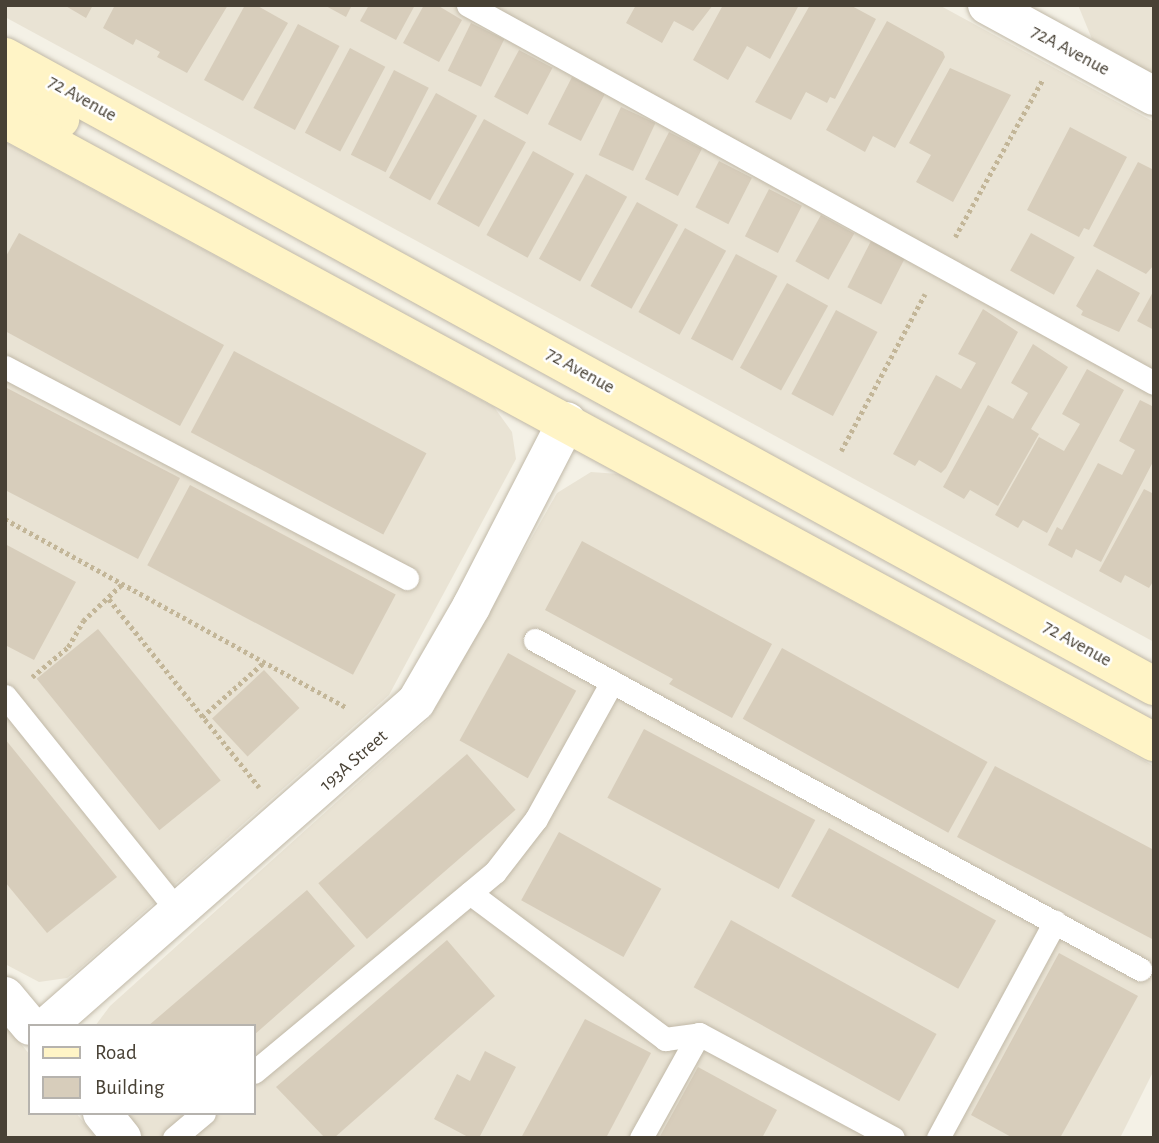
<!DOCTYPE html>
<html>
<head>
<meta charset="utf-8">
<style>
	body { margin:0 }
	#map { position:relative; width:1159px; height:1143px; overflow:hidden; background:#f4f1e6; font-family:"Alegreya Sans",sans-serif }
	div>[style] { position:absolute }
	.residential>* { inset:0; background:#e9e3d4 }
	.building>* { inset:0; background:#d7cdbb; transform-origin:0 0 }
	.path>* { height:4.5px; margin-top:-2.25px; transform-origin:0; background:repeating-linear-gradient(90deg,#c3b698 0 3.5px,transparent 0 7px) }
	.roads { filter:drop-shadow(0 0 2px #c1b9a8) drop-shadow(0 0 2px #c1b9a8) }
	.service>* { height:23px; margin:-11.5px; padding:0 11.5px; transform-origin:11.5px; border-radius:11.5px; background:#fff }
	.minor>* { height:38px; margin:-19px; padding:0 19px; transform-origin:19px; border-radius:19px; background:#fff }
	.secondary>* { height:38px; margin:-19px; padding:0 19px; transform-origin:19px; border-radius:19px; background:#fff4c6 }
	span { translate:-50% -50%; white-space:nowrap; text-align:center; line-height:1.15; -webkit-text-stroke:5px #fff; paint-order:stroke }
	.street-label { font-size:19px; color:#484135 }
	.frame { position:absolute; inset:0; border:7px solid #484135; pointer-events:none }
	.legend { position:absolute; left:28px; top:1024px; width:228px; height:91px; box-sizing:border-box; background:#fff; border:2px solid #b6b3ae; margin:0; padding:9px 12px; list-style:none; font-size:21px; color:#484135 }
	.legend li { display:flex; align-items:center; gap:14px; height:35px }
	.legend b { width:35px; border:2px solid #b6b3ae }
</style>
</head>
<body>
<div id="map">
	<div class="residential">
		<i style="clip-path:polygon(5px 5px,939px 5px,1154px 122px,1154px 642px,5px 17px)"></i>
		<i style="clip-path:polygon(1078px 5px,1154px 5px,1154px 75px,1092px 39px)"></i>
		<i style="clip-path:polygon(5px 142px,494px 407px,512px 432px,516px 459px,389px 695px,78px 970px,67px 978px,39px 982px,5px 964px)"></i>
		<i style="clip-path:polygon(591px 472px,619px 474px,1154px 766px,1154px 1070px,1120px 1138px,144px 1138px,124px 1113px,254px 1113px,254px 1026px,95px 1026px,110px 1006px,429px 719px,557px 493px)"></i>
		<i style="clip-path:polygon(5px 1024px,30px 1055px,30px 1113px,76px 1113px,96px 1138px,5px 1138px)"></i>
	</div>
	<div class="building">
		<i style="clip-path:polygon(64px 5px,93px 5px,86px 18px)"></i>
		<i style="clip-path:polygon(115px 5px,228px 5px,187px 73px,157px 57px,160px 52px,136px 39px,133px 45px,103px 28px)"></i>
		<i style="clip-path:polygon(245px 5px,256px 5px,288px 23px,243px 101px,204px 80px)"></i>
		<i style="clip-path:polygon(324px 5px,352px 5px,346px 17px)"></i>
		<i style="clip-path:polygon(369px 5px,415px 5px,396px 40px,360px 21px)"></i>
		<i style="clip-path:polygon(424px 5px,437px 5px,462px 20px,439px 62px,403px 43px)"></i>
		<i style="clip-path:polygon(636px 5px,713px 5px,693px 31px,674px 21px,662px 43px,626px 23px)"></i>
		<i style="clip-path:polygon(723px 5px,799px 5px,770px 59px,747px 46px,728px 80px,693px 60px)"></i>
		<i style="clip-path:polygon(810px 5px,850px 5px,876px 19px,835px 99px,830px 97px,827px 103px,806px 92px,791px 120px,755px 102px)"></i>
		<i style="clip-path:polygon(887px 21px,943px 52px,945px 57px,895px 148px,873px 136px,865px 152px,826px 130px)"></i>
		<i style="left:471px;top:23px;width:37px;height:53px;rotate:26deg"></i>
		<i style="left:298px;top:24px;width:47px;height:95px;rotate:28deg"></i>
		<i style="left:350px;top:48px;width:40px;height:96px;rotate:28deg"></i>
		<i style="left:519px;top:50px;width:38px;height:53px;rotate:28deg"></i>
		<i style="clip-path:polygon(950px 68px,1011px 95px,953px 202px,916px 182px,931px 155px,909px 143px)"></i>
		<i style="left:394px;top:70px;width:39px;height:95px;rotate:27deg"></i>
		<i style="left:572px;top:77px;width:37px;height:53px;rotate:27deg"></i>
		<i style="left:436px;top:93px;width:47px;height:97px;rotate:29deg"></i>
		<i style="left:621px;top:107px;width:38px;height:53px;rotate:25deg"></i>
		<i style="left:484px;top:119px;width:48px;height:97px;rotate:29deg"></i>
		<i style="clip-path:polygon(1070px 127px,1127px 157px,1089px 230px,1084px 228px,1079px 237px,1027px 210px)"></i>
		<i style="left:669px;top:132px;width:37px;height:53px;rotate:27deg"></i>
		<i style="left:533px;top:151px;width:47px;height:96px;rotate:29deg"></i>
		<i style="left:719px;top:161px;width:37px;height:52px;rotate:27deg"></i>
		<i style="clip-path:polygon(1138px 162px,1154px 170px,1154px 265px,1146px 274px,1093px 246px)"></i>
		<i style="left:586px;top:174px;width:47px;height:97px;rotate:29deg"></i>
		<i style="left:769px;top:189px;width:37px;height:53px;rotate:27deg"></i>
		<i style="left:637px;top:202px;width:47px;height:96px;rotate:29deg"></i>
		<i style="left:821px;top:215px;width:38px;height:53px;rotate:29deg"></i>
		<i style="left:685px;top:228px;width:47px;height:96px;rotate:29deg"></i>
		<i style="clip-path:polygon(19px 233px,224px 345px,180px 426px,5px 331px,5px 258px)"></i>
		<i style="left:1031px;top:233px;width:50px;height:43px;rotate:29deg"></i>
		<i style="left:871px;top:241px;width:38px;height:52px;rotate:27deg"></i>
		<i style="left:736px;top:254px;width:47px;height:96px;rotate:28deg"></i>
		<i style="clip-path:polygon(1097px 269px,1140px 293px,1119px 332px,1081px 315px,1083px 311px,1076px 306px)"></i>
		<i style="left:787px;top:283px;width:47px;height:97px;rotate:29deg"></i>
		<i style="clip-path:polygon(1154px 290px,1154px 330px,1137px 321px)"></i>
		<i style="clip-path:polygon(983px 309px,1018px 332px,946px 468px,941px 473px,919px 460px,915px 466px,893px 454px,936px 375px,961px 389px,976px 363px,958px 354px)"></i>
		<i style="left:836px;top:310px;width:47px;height:95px;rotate:28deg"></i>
		<i style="clip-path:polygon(1033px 344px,1068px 367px,1031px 429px,1039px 434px,998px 506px,970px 490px,964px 499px,943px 487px,988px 405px,1013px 419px,1028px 393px,1011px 383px)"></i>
		<i style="left:234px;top:351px;width:218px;height:92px;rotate:28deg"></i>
		<i style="clip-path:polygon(1087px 369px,1124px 390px,1047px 533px,1023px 520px,1018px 528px,995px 515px,1039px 437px,1064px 451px,1080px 424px,1062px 414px)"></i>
		<i style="clip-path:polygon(5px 387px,180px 478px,138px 559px,5px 490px)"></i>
		<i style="clip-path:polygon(1140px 400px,1154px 407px,1154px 460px,1101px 562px,1076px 549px,1072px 558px,1048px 545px,1057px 527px,1062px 530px,1098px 463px,1122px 475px,1135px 450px,1119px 441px)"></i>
		<i style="left:190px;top:485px;width:233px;height:91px;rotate:28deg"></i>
		<i style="clip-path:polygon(1144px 489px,1154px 494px,1154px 580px,1149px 588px,1125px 575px,1121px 583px,1099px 571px)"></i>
		<i style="clip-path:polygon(582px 541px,772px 644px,732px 718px,669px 684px,673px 679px,545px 610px)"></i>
		<i style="clip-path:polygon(5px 544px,76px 582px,34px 660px,5px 645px)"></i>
		<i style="left:98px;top:629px;width:195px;height:79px;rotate:51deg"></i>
		<i style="left:782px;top:648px;width:235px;height:81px;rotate:29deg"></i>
		<i style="left:508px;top:653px;width:78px;height:100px;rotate:29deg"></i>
		<i style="left:264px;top:670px;width:52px;height:71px;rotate:47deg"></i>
		<i style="left:644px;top:729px;width:194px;height:78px;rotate:28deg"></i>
		<i style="clip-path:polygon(5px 739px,117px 877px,47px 933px,5px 882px)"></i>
		<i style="left:467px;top:754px;width:74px;height:197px;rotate:49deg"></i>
		<i style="clip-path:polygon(995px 766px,1154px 850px,1154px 940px,957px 837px)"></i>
		<i style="left:829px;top:828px;width:191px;height:78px;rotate:29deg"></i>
		<i style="left:559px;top:832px;width:117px;height:78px;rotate:29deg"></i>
		<i style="clip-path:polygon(307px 890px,355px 946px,254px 1035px,254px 1026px,148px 1026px)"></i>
		<i style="left:731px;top:920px;width:235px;height:77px;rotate:29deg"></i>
		<i style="clip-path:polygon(447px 940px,495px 996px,334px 1138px,325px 1138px,276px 1087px)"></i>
		<i style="clip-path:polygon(1059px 953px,1138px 996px,1060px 1138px,1013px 1138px,971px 1115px)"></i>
		<i style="clip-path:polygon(585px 1019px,651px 1053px,606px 1138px,521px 1138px)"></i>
		<i style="clip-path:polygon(485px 1051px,516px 1067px,479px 1138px,470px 1138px,434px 1119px,457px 1074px,470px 1081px)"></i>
		<i style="clip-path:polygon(698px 1067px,777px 1110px,762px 1138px,659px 1138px)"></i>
	</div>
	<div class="path">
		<i style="left:955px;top:237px;width:181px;rotate:-60.9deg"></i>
		<i style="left:841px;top:451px;width:178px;rotate:-61.9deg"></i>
		<i style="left:5px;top:519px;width:391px;rotate:28.9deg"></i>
		<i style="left:109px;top:599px;width:241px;rotate:51.4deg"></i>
		<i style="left:32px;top:677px;width:47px;rotate:-39.8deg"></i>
		<i style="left:68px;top:647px;width:30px;rotate:-60deg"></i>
		<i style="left:83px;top:621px;width:55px;rotate:-43.5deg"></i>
		<i style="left:202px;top:717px;width:81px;rotate:-41.5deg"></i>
	</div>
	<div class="roads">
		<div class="service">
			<i style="left:468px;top:5px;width:783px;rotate:28.86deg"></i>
			<i style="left:5px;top:367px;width:454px;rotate:27.7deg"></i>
			<i style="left:535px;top:640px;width:689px;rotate:28.54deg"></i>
			<i style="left:5px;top:696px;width:280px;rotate:51.2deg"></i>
			<i style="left:470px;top:893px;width:244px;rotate:36.8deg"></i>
			<i style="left:665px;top:1039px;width:34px;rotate:-8deg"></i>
			<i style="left:699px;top:1034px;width:220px;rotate:28.2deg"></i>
			<i style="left:254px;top:1072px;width:313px;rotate:-39.7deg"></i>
			<i style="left:495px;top:872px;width:67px;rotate:-52.3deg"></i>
			<i style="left:536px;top:819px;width:157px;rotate:-61deg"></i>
			<i style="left:174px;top:1138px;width:39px;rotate:-40deg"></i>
			<i style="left:641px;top:1138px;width:119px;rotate:-60.9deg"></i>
			<i style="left:938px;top:1138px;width:246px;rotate:-61.6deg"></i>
		</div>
		<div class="minor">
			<i style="left:987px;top:5px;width:190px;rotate:28.6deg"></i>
			<i style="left:5px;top:996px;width:39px;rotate:50deg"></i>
			<i style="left:47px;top:1026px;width:491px;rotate:-41.3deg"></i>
			<i style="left:416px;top:702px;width:110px;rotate:-59.9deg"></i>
			<i style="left:471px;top:607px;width:209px;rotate:-62.7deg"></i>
			<i style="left:102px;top:1113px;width:32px;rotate:51deg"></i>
		</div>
		<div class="secondary">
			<i style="left:5px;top:57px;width:1310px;rotate:28.7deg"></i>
			<i style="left:5px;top:89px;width:63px;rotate:28.6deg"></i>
			<i style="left:5px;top:119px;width:1307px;rotate:28.47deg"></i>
		</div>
	</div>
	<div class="street-label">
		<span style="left:1070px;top:51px;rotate:28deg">72A Avenue</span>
		<span style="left:82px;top:99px;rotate:29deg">72 Avenue</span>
		<span style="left:580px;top:371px;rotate:29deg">72 Avenue</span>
		<span style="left:1077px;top:644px;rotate:29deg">72 Avenue</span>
		<span style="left:354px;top:761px;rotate:-41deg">193A Street</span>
	</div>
	<div class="frame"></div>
	<ul class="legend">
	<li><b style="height:9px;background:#fff4c6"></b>Road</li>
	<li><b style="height:19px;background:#d7cdbb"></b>Building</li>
	</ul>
</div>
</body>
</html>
